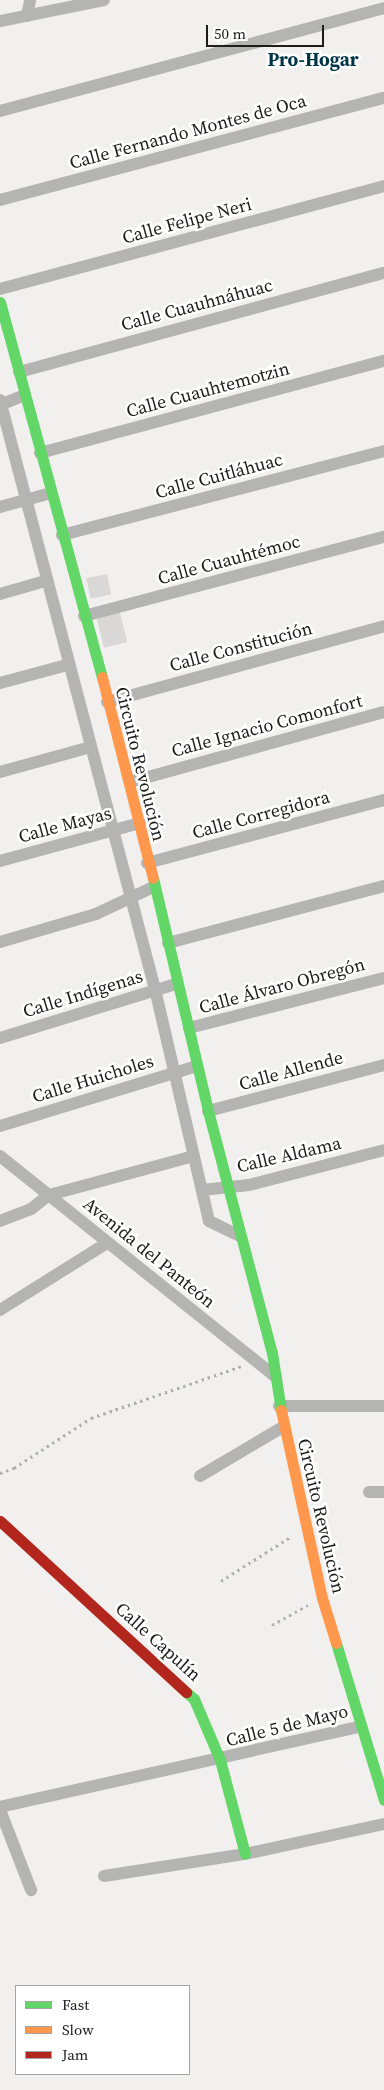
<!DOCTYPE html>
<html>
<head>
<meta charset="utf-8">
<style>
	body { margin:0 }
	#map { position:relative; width:384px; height:2090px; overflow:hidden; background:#f1f0ee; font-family:"Source Serif 4",serif }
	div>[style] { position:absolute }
	.building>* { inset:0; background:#d9d8d7; transform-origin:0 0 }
	.path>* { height:3px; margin-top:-1.5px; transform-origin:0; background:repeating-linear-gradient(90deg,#afafad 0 2.5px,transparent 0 6.5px) }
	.street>* { height:12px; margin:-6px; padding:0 6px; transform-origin:6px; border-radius:6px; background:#b4b4b2 }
	.fast>* { height:11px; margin:-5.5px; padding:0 5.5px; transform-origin:5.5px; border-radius:5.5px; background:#63d668 }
	.slow>* { height:11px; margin:-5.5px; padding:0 5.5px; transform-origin:5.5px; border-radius:5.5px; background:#ff974d }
	.jam>* { height:11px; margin:-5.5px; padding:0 5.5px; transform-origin:5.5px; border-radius:5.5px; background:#b3261e }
	span { translate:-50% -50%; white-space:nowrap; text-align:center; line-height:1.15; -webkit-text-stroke:5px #fff; paint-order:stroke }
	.street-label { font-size:18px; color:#1c1c1b }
	.neighbourhood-label { font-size:19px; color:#003548; font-weight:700 }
	.legend { position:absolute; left:15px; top:1985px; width:175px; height:90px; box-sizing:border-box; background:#fff; border:1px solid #a4a4a4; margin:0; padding:6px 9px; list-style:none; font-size:15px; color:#1c1c1b }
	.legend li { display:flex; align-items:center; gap:10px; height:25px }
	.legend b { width:25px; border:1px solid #a4a4a4 }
	.scale { position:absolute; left:206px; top:25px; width:118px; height:22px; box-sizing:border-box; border:2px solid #1c1c1b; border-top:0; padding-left:6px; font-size:15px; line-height:18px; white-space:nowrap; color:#1c1c1b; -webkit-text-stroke:4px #fff; paint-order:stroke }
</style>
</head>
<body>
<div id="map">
	<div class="building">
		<i style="left:107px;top:574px;width:21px;height:21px;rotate:79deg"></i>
		<i style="left:119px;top:609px;width:34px;height:24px;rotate:76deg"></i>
	</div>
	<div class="path">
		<i style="left:0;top:1473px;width:15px;rotate:-20deg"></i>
		<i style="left:14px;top:1468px;width:92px;rotate:-33deg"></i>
		<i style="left:91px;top:1418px;width:160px;rotate:-19deg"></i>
		<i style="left:221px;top:1581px;width:84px;rotate:-32.4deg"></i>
		<i style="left:272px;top:1625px;width:41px;rotate:-29.1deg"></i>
	</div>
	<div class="street">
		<i style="left:27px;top:16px;width:16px;rotate:-79deg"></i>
		<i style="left:0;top:21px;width:106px;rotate:-11.4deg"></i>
		<i style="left:0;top:111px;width:398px;rotate:-15deg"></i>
		<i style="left:0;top:200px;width:397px;rotate:-14.9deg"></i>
		<i style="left:0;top:289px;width:398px;rotate:-15deg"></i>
		<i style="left:19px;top:372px;width:378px;rotate:-15.2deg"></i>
		<i style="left:0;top:400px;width:609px;rotate:75.26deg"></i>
		<i style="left:155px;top:989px;width:238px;rotate:76.9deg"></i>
		<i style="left:209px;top:1221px;width:34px;rotate:26deg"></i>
		<i style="left:0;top:405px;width:27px;rotate:-22deg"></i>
		<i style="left:40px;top:453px;width:356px;rotate:-15deg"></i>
		<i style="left:0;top:507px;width:53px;rotate:-15.4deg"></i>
		<i style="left:62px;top:535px;width:333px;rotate:-14.6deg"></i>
		<i style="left:0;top:594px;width:47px;rotate:-16.1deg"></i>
		<i style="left:84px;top:616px;width:310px;rotate:-14.8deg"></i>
		<i style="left:0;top:683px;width:69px;rotate:-15deg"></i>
		<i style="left:107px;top:702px;width:287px;rotate:-15.3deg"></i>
		<i style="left:0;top:772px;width:94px;rotate:-15.4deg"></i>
		<i style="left:130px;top:782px;width:263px;rotate:-15.4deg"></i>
		<i style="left:0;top:861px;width:145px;rotate:-15.2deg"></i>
		<i style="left:147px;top:863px;width:245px;rotate:-14.9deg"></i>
		<i style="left:0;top:942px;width:100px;rotate:-16.3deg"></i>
		<i style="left:96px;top:914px;width:63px;rotate:-25.3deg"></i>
		<i style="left:168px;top:943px;width:223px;rotate:-14.8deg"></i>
		<i style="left:189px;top:1028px;width:201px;rotate:-14.4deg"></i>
		<i style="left:0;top:1038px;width:184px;rotate:-17.1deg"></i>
		<i style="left:208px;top:1111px;width:182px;rotate:-14.6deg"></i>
		<i style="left:0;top:1126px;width:206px;rotate:-16.9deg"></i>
		<i style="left:0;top:1156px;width:354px;rotate:38.7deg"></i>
		<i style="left:202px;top:1190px;width:47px;rotate:-6.1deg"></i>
		<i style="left:249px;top:1185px;width:139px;rotate:-14.5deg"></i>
		<i style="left:0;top:1221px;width:33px;rotate:-21deg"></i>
		<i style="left:31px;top:1209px;width:23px;rotate:-38deg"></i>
		<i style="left:49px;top:1195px;width:150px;rotate:-15.1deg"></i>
		<i style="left:0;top:1310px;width:126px;rotate:-32.1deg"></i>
		<i style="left:279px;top:1406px;width:105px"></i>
		<i style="left:200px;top:1476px;width:96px;rotate:-30.6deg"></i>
		<i style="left:369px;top:1492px;width:15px"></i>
		<i style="left:0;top:1807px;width:370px;rotate:-12.6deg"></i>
		<i style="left:0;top:1810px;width:86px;rotate:68.8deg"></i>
		<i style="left:104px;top:1876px;width:143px;rotate:-8.9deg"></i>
		<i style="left:245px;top:1854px;width:142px;rotate:-12.2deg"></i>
	</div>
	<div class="fast">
		<i style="left:0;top:302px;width:389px;rotate:74.8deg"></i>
		<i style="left:153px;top:878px;width:239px;rotate:76.7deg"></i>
		<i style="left:208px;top:1111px;width:250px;rotate:75.2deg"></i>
		<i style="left:272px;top:1353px;width:58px;rotate:81deg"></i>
		<i style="left:336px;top:1643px;width:164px;rotate:73deg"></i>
		<i style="left:186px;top:1692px;width:11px;rotate:41deg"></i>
		<i style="left:194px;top:1699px;width:66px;rotate:66.9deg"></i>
		<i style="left:220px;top:1760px;width:97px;rotate:75.1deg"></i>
	</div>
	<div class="slow">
		<i style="left:102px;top:677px;width:207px;rotate:75.8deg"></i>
		<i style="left:281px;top:1410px;width:192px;rotate:77.7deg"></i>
		<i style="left:322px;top:1598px;width:47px;rotate:72.7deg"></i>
	</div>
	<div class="jam">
		<i style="left:0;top:1521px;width:253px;rotate:42.6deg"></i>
	</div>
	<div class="street-label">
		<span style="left:188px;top:132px;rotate:-15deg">Calle Fernando Montes de Oca</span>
		<span style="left:187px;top:221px;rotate:-15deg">Calle Felipe Neri</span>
		<span style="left:197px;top:305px;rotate:-15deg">Calle Cuauhnáhuac</span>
		<span style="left:208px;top:390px;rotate:-15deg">Calle Cuauhtemotzin</span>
		<span style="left:219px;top:476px;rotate:-15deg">Calle Cuitláhuac</span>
		<span style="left:229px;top:560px;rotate:-15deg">Calle Cuauhtémoc</span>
		<span style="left:241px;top:647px;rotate:-15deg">Calle Constitución</span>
		<span style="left:267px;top:726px;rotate:-15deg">Calle Ignacio Comonfort</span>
		<span style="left:140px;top:764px;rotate:76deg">Circuito Revolución</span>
		<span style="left:261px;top:815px;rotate:-15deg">Calle Corregidora</span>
		<span style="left:65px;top:825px;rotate:-15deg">Calle Mayas</span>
		<span style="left:282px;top:986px;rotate:-15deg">Calle Álvaro Obregón</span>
		<span style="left:83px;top:994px;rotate:-17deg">Calle Indígenas</span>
		<span style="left:291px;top:1071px;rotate:-15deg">Calle Allende</span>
		<span style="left:93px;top:1079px;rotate:-17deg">Calle Huicholes</span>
		<span style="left:289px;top:1155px;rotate:-13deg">Calle Aldama</span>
		<span style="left:149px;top:1253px;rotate:39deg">Avenida del Panteón</span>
		<span style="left:321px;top:1516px;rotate:77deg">Circuito Revolución</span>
		<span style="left:158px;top:1642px;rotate:42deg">Calle Capulín</span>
		<span style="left:287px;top:1726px;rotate:-14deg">Calle 5 de Mayo</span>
	</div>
	<div class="neighbourhood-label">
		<span style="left:313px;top:60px">Pro-Hogar</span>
	</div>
	<ul class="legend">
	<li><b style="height:6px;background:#63d668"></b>Fast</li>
	<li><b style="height:6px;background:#ff974d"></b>Slow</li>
	<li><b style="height:6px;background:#b3261e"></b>Jam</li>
	</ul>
	<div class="scale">50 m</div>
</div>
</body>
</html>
